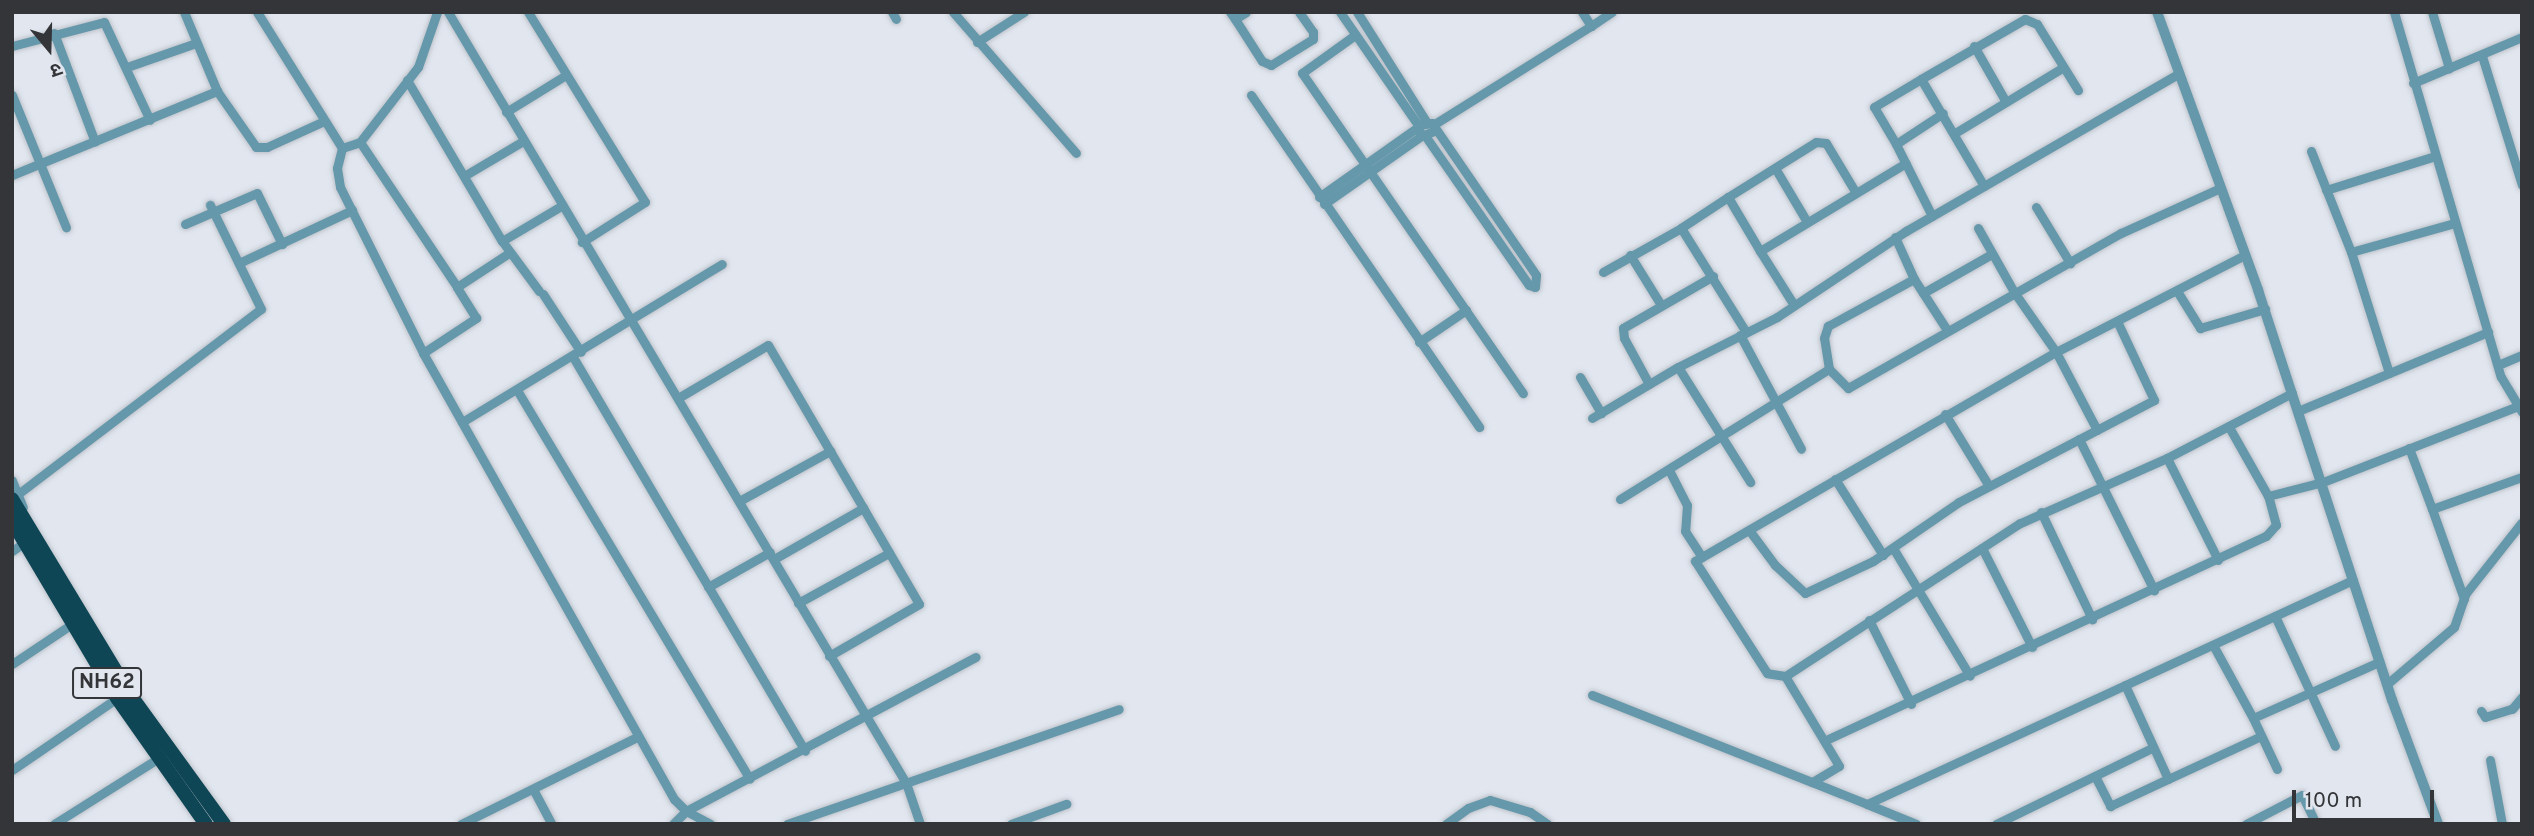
<!DOCTYPE html>
<html>
<head>
<meta charset="utf-8">
<style>
	body { margin:0 }
	#map { position:relative; width:2534px; height:836px; overflow:hidden; background:#e1e6ef; font-family:Overpass,"Noto Sans Devanagari",sans-serif }
	div>[style] { position:absolute }
	.roads { filter:drop-shadow(0 0 2px #bec3ca) drop-shadow(0 0 2px #bec3ca) }
	.minor>* { height:9px; margin:-4.5px; padding:0 4.5px; transform-origin:4.5px; border-radius:4.5px; background:#6598ab }
	.tertiary>* { height:10px; margin:-5px; padding:0 5px; transform-origin:5px; border-radius:5px; background:#6598ab }
	.trunk>* { height:14px; margin:-7px; padding:0 7px; transform-origin:7px; border-radius:7px; background:#0e4656 }
	span { translate:-50% -50%; white-space:nowrap; text-align:center; line-height:1.15; -webkit-text-stroke:5px #e1e6ef; paint-order:stroke }
	.shield-label span { padding:2px 5px; background:#e1e6ef; border:2px solid; border-radius:5px; -webkit-text-stroke-width:0 }
	.shield-label { font-size:21px; color:#333538; font-weight:700 }
	.frame { position:absolute; inset:0; border:14px solid #333538; pointer-events:none }
	.north { position:absolute; left:14px; top:14px; width:70px; height:70px; -webkit-text-stroke:5px #e1e6ef; paint-order:stroke; rotate:161deg; font-size:19px; font-weight:700; line-height:28px; text-align:center; color:#333538 }
	.north::after { content:''; display:block; margin:auto; width:24px; height:32px; background:#333538; clip-path:polygon(50% 0,100% 100%,50% 72%,0 100%) }
	.scale { position:absolute; left:2292px; top:790px; width:142px; height:32px; box-sizing:border-box; border:4px solid #333538; border-top:0; padding-left:9px; font-size:21px; line-height:24px; white-space:nowrap; color:#333538; -webkit-text-stroke:5px #e1e6ef; paint-order:stroke }
</style>
</head>
<body>
<div id="map">
	<div class="roads">
		<div class="minor">
			<i style="left:184px;top:12px;width:86px;rotate:67.3deg"></i>
			<i style="left:217px;top:91px;width:68px;rotate:55.1deg"></i>
			<i style="left:256px;top:147px;width:11px"></i>
			<i style="left:267px;top:147px;width:63px;rotate:-24.5deg"></i>
			<i style="left:257px;top:12px;width:160px;rotate:58deg"></i>
			<i style="left:342px;top:148px;width:19px;rotate:-18deg"></i>
			<i style="left:360px;top:142px;width:95px;rotate:-52.3deg"></i>
			<i style="left:418px;top:67px;width:58px;rotate:-70.9deg"></i>
			<i style="left:448px;top:12px;width:897px;rotate:59.29deg"></i>
			<i style="left:906px;top:783px;width:43px;rotate:71.1deg"></i>
			<i style="left:528px;top:12px;width:223px;rotate:58.4deg"></i>
			<i style="left:645px;top:202px;width:75px;rotate:147.6deg"></i>
			<i style="left:892px;top:12px;width:8px;rotate:60deg"></i>
			<i style="left:953px;top:12px;width:187px;rotate:48.9deg"></i>
			<i style="left:1230px;top:12px;width:9px;rotate:54deg"></i>
			<i style="left:1235px;top:19px;width:13px;rotate:-32deg"></i>
			<i style="left:1340px;top:12px;width:137px;rotate:55.4deg"></i>
			<i style="left:1357px;top:12px;width:129px;rotate:57.7deg"></i>
			<i style="left:1582px;top:12px;width:17px;rotate:57deg"></i>
			<i style="left:1591px;top:26px;width:25px;rotate:-34deg"></i>
			<i style="left:2394px;top:12px;width:380px;rotate:73.7deg"></i>
			<i style="left:2501px;top:377px;width:41px;rotate:59deg"></i>
			<i style="left:2432px;top:12px;width:59px;rotate:73.1deg"></i>
			<i style="left:1235px;top:19px;width:50px;rotate:57.3deg"></i>
			<i style="left:1262px;top:61px;width:10px;rotate:24deg"></i>
			<i style="left:1271px;top:65px;width:49px;rotate:-31.8deg"></i>
			<i style="left:1313px;top:39px;width:7px;rotate:-90deg"></i>
			<i style="left:1313px;top:32px;width:24px;rotate:-125deg"></i>
			<i style="left:54px;top:33px;width:116px;rotate:69.4deg"></i>
			<i style="left:1355px;top:35px;width:65px;rotate:144.4deg"></i>
			<i style="left:1302px;top:73px;width:389px;rotate:55.4deg"></i>
			<i style="left:977px;top:42px;width:56px;rotate:-32.6deg"></i>
			<i style="left:12px;top:46px;width:95px;rotate:-14.6deg"></i>
			<i style="left:104px;top:22px;width:108px;rotate:64.9deg"></i>
			<i style="left:1974px;top:46px;width:64px;rotate:60.3deg"></i>
			<i style="left:2482px;top:56px;width:135px;rotate:72.8deg"></i>
			<i style="left:127px;top:67px;width:73px;rotate:-19.2deg"></i>
			<i style="left:407px;top:80px;width:187px;rotate:59.5deg"></i>
			<i style="left:2413px;top:83px;width:118px;rotate:-22.9deg"></i>
			<i style="left:12px;top:95px;width:143px;rotate:67.8deg"></i>
			<i style="left:1251px;top:95px;width:403px;rotate:55.5deg"></i>
			<i style="left:506px;top:112px;width:70px;rotate:-31.7deg"></i>
			<i style="left:1433px;top:125px;width:186px;rotate:-32.1deg"></i>
			<i style="left:1955px;top:133px;width:125px;rotate:-31.3deg"></i>
			<i style="left:1426px;top:137px;width:180px;rotate:55.2deg"></i>
			<i style="left:1529px;top:285px;width:6px;rotate:18deg"></i>
			<i style="left:1535px;top:287px;width:12px;rotate:-85deg"></i>
			<i style="left:1536px;top:275px;width:184px;rotate:-124.4deg"></i>
			<i style="left:1432px;top:123px;width:14px;rotate:172deg"></i>
			<i style="left:1418px;top:125px;width:11px;rotate:75deg"></i>
			<i style="left:1421px;top:136px;width:14px;rotate:-21deg"></i>
			<i style="left:360px;top:142px;width:174px;rotate:56.2deg"></i>
			<i style="left:1896px;top:144px;width:43px;rotate:-120.7deg"></i>
			<i style="left:1874px;top:107px;width:55px;rotate:-30.8deg"></i>
			<i style="left:342px;top:148px;width:21px;rotate:104deg"></i>
			<i style="left:337px;top:168px;width:19px;rotate:81deg"></i>
			<i style="left:340px;top:187px;width:186px;rotate:63.4deg"></i>
			<i style="left:423px;top:353px;width:512px;rotate:60.63deg"></i>
			<i style="left:674px;top:799px;width:17px;rotate:45deg"></i>
			<i style="left:686px;top:811px;width:27px;rotate:28deg"></i>
			<i style="left:2311px;top:151px;width:109px;rotate:68.4deg"></i>
			<i style="left:1775px;top:168px;width:63px;rotate:59.3deg"></i>
			<i style="left:12px;top:175px;width:222px;rotate:-22.3deg"></i>
			<i style="left:464px;top:176px;width:69px;rotate:-30.7deg"></i>
			<i style="left:1984px;top:186px;width:124px;rotate:-120.5deg"></i>
			<i style="left:1921px;top:79px;width:120px;rotate:-30deg"></i>
			<i style="left:2025px;top:19px;width:13px;rotate:23deg"></i>
			<i style="left:2037px;top:24px;width:78px;rotate:58.2deg"></i>
			<i style="left:2326px;top:190px;width:114px;rotate:-17.3deg"></i>
			<i style="left:1319px;top:197px;width:121px;rotate:-35.3deg"></i>
			<i style="left:1728px;top:197px;width:56px;rotate:146.6deg"></i>
			<i style="left:1681px;top:228px;width:123px;rotate:58deg"></i>
			<i style="left:1324px;top:204px;width:118px;rotate:-35deg"></i>
			<i style="left:2036px;top:207px;width:66px;rotate:58.7deg"></i>
			<i style="left:1932px;top:216px;width:80px;rotate:-116.6deg"></i>
			<i style="left:1896px;top:144px;width:56px;rotate:-33.4deg"></i>
			<i style="left:185px;top:224px;width:78px;rotate:-23.3deg"></i>
			<i style="left:257px;top:193px;width:57px;rotate:63.9deg"></i>
			<i style="left:1978px;top:228px;width:73px;rotate:60.6deg"></i>
			<i style="left:2014px;top:292px;width:73px;rotate:55deg"></i>
			<i style="left:2056px;top:352px;width:88px;rotate:62.3deg"></i>
			<i style="left:1895px;top:237px;width:46px;rotate:65.7deg"></i>
			<i style="left:1914px;top:279px;width:61px;rotate:57.1deg"></i>
			<i style="left:1760px;top:251px;width:63px;rotate:-120.7deg"></i>
			<i style="left:1728px;top:197px;width:104px;rotate:-32deg"></i>
			<i style="left:1816px;top:142px;width:10px;rotate:6deg"></i>
			<i style="left:1826px;top:143px;width:58px;rotate:59deg"></i>
			<i style="left:1630px;top:255px;width:59px;rotate:58.2deg"></i>
			<i style="left:239px;top:263px;width:125px;rotate:-25.1deg"></i>
			<i style="left:1603px;top:272px;width:90px;rotate:-29.4deg"></i>
			<i style="left:539px;top:291px;width:62px;rotate:-126.5deg"></i>
			<i style="left:502px;top:241px;width:69px;rotate:-30.7deg"></i>
			<i style="left:2177px;top:291px;width:44px;rotate:58.1deg"></i>
			<i style="left:2200px;top:328px;width:68px;rotate:-16.3deg"></i>
			<i style="left:1923px;top:293px;width:77px;rotate:-29.6deg"></i>
			<i style="left:543px;top:294px;width:69px;rotate:56.8deg"></i>
			<i style="left:1794px;top:305px;width:64px;rotate:-122.2deg"></i>
			<i style="left:1760px;top:251px;width:170px;rotate:-31.1deg"></i>
			<i style="left:1740px;top:335px;width:129px;rotate:61.8deg"></i>
			<i style="left:1419px;top:342px;width:57px;rotate:-34.2deg"></i>
			<i style="left:423px;top:353px;width:64px;rotate:-33.4deg"></i>
			<i style="left:476px;top:318px;width:36px;rotate:-122deg"></i>
			<i style="left:457px;top:287px;width:62px;rotate:-33.2deg"></i>
			<i style="left:573px;top:357px;width:457px;rotate:59.5deg"></i>
			<i style="left:2498px;top:365px;width:26px;rotate:-23deg"></i>
			<i style="left:1678px;top:367px;width:136px;rotate:57.9deg"></i>
			<i style="left:1829px;top:369px;width:31px;rotate:-99deg"></i>
			<i style="left:1824px;top:338px;width:13px;rotate:-72deg"></i>
			<i style="left:1828px;top:326px;width:98px;rotate:-28.7deg"></i>
			<i style="left:2389px;top:373px;width:127px;rotate:-107.4deg"></i>
			<i style="left:2351px;top:252px;width:108px;rotate:-15.6deg"></i>
			<i style="left:1580px;top:377px;width:42px;rotate:59.7deg"></i>
			<i style="left:1649px;top:384px;width:52px;rotate:-118.5deg"></i>
			<i style="left:1624px;top:338px;width:10px;rotate:-96deg"></i>
			<i style="left:1623px;top:328px;width:104px;rotate:-30deg"></i>
			<i style="left:517px;top:390px;width:453px;rotate:59.1deg"></i>
			<i style="left:2292px;top:393px;width:141px;rotate:152.5deg"></i>
			<i style="left:2167px;top:458px;width:161px;rotate:156.1deg"></i>
			<i style="left:2020px;top:523px;width:280px;rotate:146.9deg"></i>
			<i style="left:1785px;top:676px;width:105px;rotate:59deg"></i>
			<i style="left:1839px;top:766px;width:31px;rotate:149deg"></i>
			<i style="left:1812px;top:782px;width:59px;rotate:21.8deg"></i>
			<i style="left:1867px;top:804px;width:535px;rotate:-24.75deg"></i>
			<i style="left:678px;top:398px;width:104px;rotate:-30.5deg"></i>
			<i style="left:768px;top:345px;width:123px;rotate:59.7deg"></i>
			<i style="left:830px;top:451px;width:177px;rotate:59.8deg"></i>
			<i style="left:919px;top:604px;width:104px;rotate:150deg"></i>
			<i style="left:2298px;top:411px;width:206px;rotate:-22.6deg"></i>
			<i style="left:1945px;top:414px;width:84px;rotate:58.6deg"></i>
			<i style="left:1592px;top:418px;width:100px;rotate:-30.7deg"></i>
			<i style="left:1678px;top:367px;width:111px;rotate:-26.8deg"></i>
			<i style="left:1777px;top:317px;width:155px;rotate:-33.7deg"></i>
			<i style="left:1906px;top:231px;width:314px;rotate:-30deg"></i>
			<i style="left:462px;top:422px;width:304px;rotate:-31.3deg"></i>
			<i style="left:2229px;top:427px;width:79px;rotate:60.5deg"></i>
			<i style="left:2079px;top:439px;width:169px;rotate:63.6deg"></i>
			<i style="left:2409px;top:448px;width:65px;rotate:69.3deg"></i>
			<i style="left:2167px;top:458px;width:114px;rotate:63.4deg"></i>
			<i style="left:1669px;top:470px;width:39px;rotate:63deg"></i>
			<i style="left:1687px;top:505px;width:26px;rotate:94deg"></i>
			<i style="left:1685px;top:531px;width:31px;rotate:57deg"></i>
			<i style="left:1835px;top:479px;width:90px;rotate:57.7deg"></i>
			<i style="left:18px;top:494px;width:305px;rotate:-37.3deg"></i>
			<i style="left:261px;top:309px;width:116px;rotate:-116.1deg"></i>
			<i style="left:1620px;top:499px;width:246px;rotate:-31.9deg"></i>
			<i style="left:1829px;top:369px;width:27px;rotate:45deg"></i>
			<i style="left:1848px;top:388px;width:314px;rotate:-29.6deg"></i>
			<i style="left:2121px;top:233px;width:109px;rotate:-24.4deg"></i>
			<i style="left:741px;top:500px;width:102px;rotate:-28.8deg"></i>
			<i style="left:2041px;top:512px;width:119px;rotate:64.5deg"></i>
			<i style="left:1749px;top:530px;width:44px;rotate:53.4deg"></i>
			<i style="left:1775px;top:565px;width:41px;rotate:43deg"></i>
			<i style="left:1805px;top:593px;width:75px;rotate:-25.2deg"></i>
			<i style="left:1873px;top:561px;width:104px;rotate:-34.5deg"></i>
			<i style="left:1959px;top:502px;width:220px;rotate:-27.6deg"></i>
			<i style="left:2154px;top:400px;width:87px;rotate:-115.1deg"></i>
			<i style="left:1893px;top:548px;width:149px;rotate:59deg"></i>
			<i style="left:1982px;top:548px;width:111px;rotate:63.2deg"></i>
			<i style="left:12px;top:551px;width:16px;rotate:-35deg"></i>
			<i style="left:774px;top:559px;width:103px;rotate:-29.8deg"></i>
			<i style="left:708px;top:587px;width:71px;rotate:-29.4deg"></i>
			<i style="left:2464px;top:599px;width:96px;rotate:-109.6deg"></i>
			<i style="left:2432px;top:509px;width:96px;rotate:-19.6deg"></i>
			<i style="left:798px;top:603px;width:104px;rotate:-28.8deg"></i>
			<i style="left:2275px;top:616px;width:143px;rotate:65.2deg"></i>
			<i style="left:1869px;top:620px;width:94px;rotate:63.4deg"></i>
			<i style="left:2213px;top:645px;width:83px;rotate:61.3deg"></i>
			<i style="left:12px;top:664px;width:72px;rotate:-33.7deg"></i>
			<i style="left:1785px;top:676px;width:18px;rotate:-171deg"></i>
			<i style="left:1767px;top:673px;width:133px;rotate:-122.7deg"></i>
			<i style="left:1695px;top:561px;width:417px;rotate:-30.1deg"></i>
			<i style="left:2056px;top:352px;width:212px;rotate:-27.2deg"></i>
			<i style="left:2387px;top:684px;width:88px;rotate:-40.4deg"></i>
			<i style="left:2454px;top:627px;width:36px;rotate:-71deg"></i>
			<i style="left:2466px;top:593px;width:90px;rotate:-51.7deg"></i>
			<i style="left:2125px;top:685px;width:103px;rotate:65.4deg"></i>
			<i style="left:2168px;top:779px;width:102px;rotate:-24.8deg"></i>
			<i style="left:1592px;top:695px;width:237px;rotate:21.6deg"></i>
			<i style="left:2481px;top:711px;width:7px;rotate:56deg"></i>
			<i style="left:2485px;top:717px;width:28px;rotate:-17deg"></i>
			<i style="left:2512px;top:709px;width:16px;rotate:-50deg"></i>
			<i style="left:1826px;top:740px;width:485px;rotate:-24.9deg"></i>
			<i style="left:2266px;top:536px;width:15px;rotate:-48deg"></i>
			<i style="left:2276px;top:525px;width:30px;rotate:-105deg"></i>
			<i style="left:2268px;top:496px;width:57px;rotate:-14.3deg"></i>
			<i style="left:2323px;top:482px;width:209px;rotate:-21.3deg"></i>
			<i style="left:2490px;top:760px;width:65px;rotate:79.4deg"></i>
			<i style="left:2277px;top:769px;width:56px;rotate:-115.2deg"></i>
			<i style="left:2253px;top:718px;width:138px;rotate:-24deg"></i>
			<i style="left:12px;top:770px;width:127px;rotate:-34.4deg"></i>
			<i style="left:2095px;top:776px;width:34px;rotate:63deg"></i>
			<i style="left:2110px;top:806px;width:64px;rotate:-25deg"></i>
			<i style="left:533px;top:789px;width:40px;rotate:62deg"></i>
			<i style="left:1867px;top:804px;width:53px;rotate:22.2deg"></i>
			<i style="left:54px;top:824px;width:124px;rotate:-32.2deg"></i>
			<i style="left:461px;top:824px;width:196px;rotate:-26.3deg"></i>
			<i style="left:673px;top:824px;width:18px;rotate:-45deg"></i>
			<i style="left:686px;top:811px;width:328px;rotate:-28deg"></i>
			<i style="left:787px;top:824px;width:351px;rotate:-19.1deg"></i>
			<i style="left:1011px;top:824px;width:59px;rotate:-20deg"></i>
			<i style="left:1446px;top:824px;width:27px;rotate:-36deg"></i>
			<i style="left:1468px;top:808px;width:23px;rotate:-20deg"></i>
			<i style="left:1490px;top:800px;width:42px;rotate:16.7deg"></i>
			<i style="left:1530px;top:812px;width:21px;rotate:35deg"></i>
			<i style="left:1996px;top:824px;width:174px;rotate:-26deg"></i>
			<i style="left:2246px;top:824px;width:63px;rotate:-27.4deg"></i>
			<i style="left:2302px;top:795px;width:32px;rotate:64deg"></i>
		</div>
		<div class="tertiary">
			<i style="left:2157px;top:12px;width:296px;rotate:70deg"></i>
			<i style="left:2258px;top:290px;width:431px;rotate:71.9deg"></i>
			<i style="left:2392px;top:700px;width:132px;rotate:69.6deg"></i>
			<i style="left:12px;top:481px;width:29px;rotate:68deg"></i>
		</div>
		<div class="trunk">
			<i style="left:12px;top:499px;width:227px;rotate:58.9deg"></i>
			<i style="left:129px;top:693px;width:162px;rotate:54.1deg"></i>
			<i style="left:12px;top:521px;width:206px;rotate:59.3deg"></i>
			<i style="left:117px;top:698px;width:154px;rotate:54.8deg"></i>
		</div>
	</div>
	<div class="shield-label">
		<span style="left:107px;top:683px">NH62</span>
	</div>
	<div class="frame"></div>
	<div class="north">उ</div>
	<div class="scale">100 m</div>
</div>
</body>
</html>
